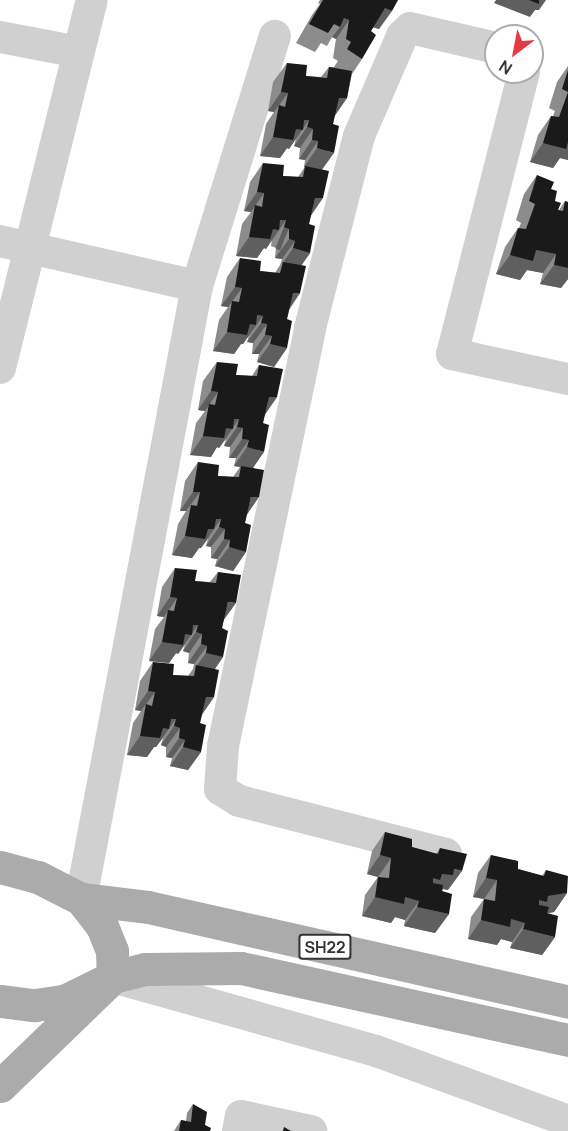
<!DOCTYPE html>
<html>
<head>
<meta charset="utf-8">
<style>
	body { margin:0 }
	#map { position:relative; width:568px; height:1131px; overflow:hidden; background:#fff; font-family:Manrope,sans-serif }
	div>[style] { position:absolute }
	.minor>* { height:32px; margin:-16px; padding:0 16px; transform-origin:16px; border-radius:16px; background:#d0d0d0 }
	.major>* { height:33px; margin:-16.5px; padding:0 16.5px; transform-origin:16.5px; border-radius:16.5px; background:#ababab }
	.wall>* { inset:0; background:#8c8c8c }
	.shaded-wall>* { inset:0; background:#5f5f5f; transform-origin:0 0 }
	.building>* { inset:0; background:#1a1a1a }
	span { translate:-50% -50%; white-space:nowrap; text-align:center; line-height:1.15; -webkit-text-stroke:6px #fff; paint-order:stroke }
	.shield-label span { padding:2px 4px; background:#fff; border:2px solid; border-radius:4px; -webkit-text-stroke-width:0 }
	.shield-label { font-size:16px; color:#333; font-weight:700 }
	.north { position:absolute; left:484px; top:24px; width:60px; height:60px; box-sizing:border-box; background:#fff; border:2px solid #adadad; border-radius:50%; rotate:212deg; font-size:16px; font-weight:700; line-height:24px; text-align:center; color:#333 }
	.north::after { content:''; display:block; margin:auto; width:21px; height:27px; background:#e63946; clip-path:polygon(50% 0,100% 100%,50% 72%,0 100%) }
</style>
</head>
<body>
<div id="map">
	<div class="minor">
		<i style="left:0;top:37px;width:80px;rotate:10.8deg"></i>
		<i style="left:524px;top:72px;width:291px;rotate:104.3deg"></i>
		<i style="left:452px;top:354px;width:119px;rotate:12.2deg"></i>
		<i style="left:0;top:241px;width:202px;rotate:12.9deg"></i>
		<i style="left:0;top:368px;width:379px;rotate:-76deg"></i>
		<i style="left:446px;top:854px;width:214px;rotate:-165.6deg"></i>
		<i style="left:239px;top:801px;width:22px;rotate:-148deg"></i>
		<i style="left:220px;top:789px;width:43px;rotate:-86deg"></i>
		<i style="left:223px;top:746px;width:427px;rotate:-78.2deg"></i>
		<i style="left:310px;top:328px;width:198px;rotate:-75.7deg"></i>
		<i style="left:359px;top:136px;width:109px;rotate:-66.7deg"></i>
		<i style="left:402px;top:36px;width:11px;rotate:-45deg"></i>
		<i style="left:410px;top:28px;width:88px;rotate:13.1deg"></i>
		<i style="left:81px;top:899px;width:624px;rotate:-79.28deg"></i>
		<i style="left:197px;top:286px;width:262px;rotate:-72.7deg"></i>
		<i style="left:113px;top:977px;width:273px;rotate:15.7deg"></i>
		<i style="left:376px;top:1051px;width:204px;rotate:20deg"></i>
		<i style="left:238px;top:1131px;width:15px;rotate:-79deg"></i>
		<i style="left:241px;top:1116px;width:72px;rotate:12.1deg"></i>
	</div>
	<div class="major">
		<i style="left:0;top:867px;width:39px;rotate:15deg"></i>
		<i style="left:38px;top:877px;width:48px;rotate:27.1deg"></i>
		<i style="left:81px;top:899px;width:34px;rotate:52deg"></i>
		<i style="left:102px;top:926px;width:27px;rotate:68deg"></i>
		<i style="left:112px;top:951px;width:26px;rotate:88deg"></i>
		<i style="left:113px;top:977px;width:157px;rotate:136deg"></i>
		<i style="left:81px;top:899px;width:67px;rotate:6.8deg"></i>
		<i style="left:148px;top:907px;width:431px;rotate:12.7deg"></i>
		<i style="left:0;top:1001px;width:35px;rotate:7deg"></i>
		<i style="left:35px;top:1005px;width:29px;rotate:-8deg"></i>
		<i style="left:64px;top:1001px;width:55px;rotate:-26.1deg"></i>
		<i style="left:113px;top:977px;width:33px;rotate:-14deg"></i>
		<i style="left:145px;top:969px;width:96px;rotate:-0.6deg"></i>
		<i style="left:241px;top:968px;width:335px;rotate:12.4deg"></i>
	</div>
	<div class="wall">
		<i style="clip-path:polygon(320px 0,398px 0,379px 29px,373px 27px,371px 31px,362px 59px,352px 74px,347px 98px,335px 115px,309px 224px,310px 253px,302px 265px,300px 293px,289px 310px,287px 319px,287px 348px,274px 367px,257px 362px,259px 354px,252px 354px,253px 343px,247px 342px,249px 335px,243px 344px,241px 344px,234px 354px,213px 351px,219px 320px,228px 307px,221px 306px,227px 277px,240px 258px,260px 271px,275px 273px,280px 265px,282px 259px,275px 258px,276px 248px,271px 246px,272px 239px,266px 249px,264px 248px,257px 258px,236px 256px,242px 224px,251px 212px,244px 211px,250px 182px,263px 163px,283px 176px,298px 177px,305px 167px,304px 167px,305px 160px,299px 159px,300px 148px,294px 146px,296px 139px,289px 149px,287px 148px,280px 158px,260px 156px,266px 124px,274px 112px,268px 111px,273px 82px,287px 63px,306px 76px,321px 77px,329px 67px,334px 67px,338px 61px,333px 58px,336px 39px,332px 37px,327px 46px,321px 43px,315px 52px,296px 43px,312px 15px,320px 4px,318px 3px)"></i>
		<i style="clip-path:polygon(568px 66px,568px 160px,560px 158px,553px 168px,530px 162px,538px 135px,551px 116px,553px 116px,555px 111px,549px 108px,557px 82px)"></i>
		<i style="clip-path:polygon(537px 175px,551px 189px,558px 210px,559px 210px,565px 201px,568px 202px,568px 279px,561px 288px,540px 284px,543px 273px,527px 270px,520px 280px,496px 274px,505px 247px,518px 228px,519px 228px,521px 223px,516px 220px,524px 194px)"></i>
		<i style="clip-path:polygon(217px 362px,236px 375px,252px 376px,259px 365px,277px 397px,265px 414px,253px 468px,245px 523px,246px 552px,233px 571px,215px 566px,217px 559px,211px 558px,211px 547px,206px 546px,208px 539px,201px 548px,199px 548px,192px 558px,172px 555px,178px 524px,186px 511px,180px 511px,185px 481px,198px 462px,218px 476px,233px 477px,240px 467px,234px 466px,236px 458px,229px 458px,230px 447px,224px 446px,226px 439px,219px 448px,217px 447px,211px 457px,190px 455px,196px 423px,205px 411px,198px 410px,203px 381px)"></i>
		<i style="clip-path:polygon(175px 568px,195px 581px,210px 582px,218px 572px,224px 619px,222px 628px,223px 657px,215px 669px,214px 697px,202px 714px,200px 723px,201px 752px,188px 770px,170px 766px,172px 758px,166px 757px,166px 747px,161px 745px,163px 738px,156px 747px,154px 747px,147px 757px,127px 755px,133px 723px,141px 711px,135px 710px,140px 681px,153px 662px,173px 675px,188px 676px,193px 669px,194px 664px,188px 663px,189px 653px,183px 651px,185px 645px,178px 654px,176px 653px,169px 663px,149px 661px,155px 629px,164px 617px,157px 616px,162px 587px)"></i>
		<i style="clip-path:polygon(385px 832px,412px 847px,436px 854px,440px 848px,448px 890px,443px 889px,442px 891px,449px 914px,435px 933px,404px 926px,405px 920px,395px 917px,391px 923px,362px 916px,365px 895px,378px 877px,367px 874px,372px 851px)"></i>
		<i style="clip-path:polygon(491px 855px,518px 869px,542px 876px,546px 870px,567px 893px,554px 912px,548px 913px,555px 937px,542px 955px,510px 948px,512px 942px,501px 939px,497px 945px,468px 939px,471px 917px,484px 899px,473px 897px,478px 873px)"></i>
		<i style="clip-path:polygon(193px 1104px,205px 1125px,210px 1131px,174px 1131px,181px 1120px,186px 1121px,187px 1113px)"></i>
	</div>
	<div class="shaded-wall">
		<i style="clip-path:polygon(496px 0,546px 0,539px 10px,535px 10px,530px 17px,494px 3px)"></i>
		<i style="clip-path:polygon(385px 8px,392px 11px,379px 29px,372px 27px)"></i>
		<i style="clip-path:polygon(344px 18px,349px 20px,336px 39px,332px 37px,340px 27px)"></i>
		<i style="clip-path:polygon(281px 92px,288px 93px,274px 112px,268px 111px)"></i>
		<i style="clip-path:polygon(339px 98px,347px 98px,334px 117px)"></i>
		<i style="clip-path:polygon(304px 120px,309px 120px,289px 149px,287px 148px,280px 158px,260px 156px,273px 137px)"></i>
		<i style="clip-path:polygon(307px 127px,313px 129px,300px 148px,294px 146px)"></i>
		<i style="clip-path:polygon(312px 140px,318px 141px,305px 160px,299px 159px)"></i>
		<i style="clip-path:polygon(568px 140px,568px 160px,560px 158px,553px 168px,530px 162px,543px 143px)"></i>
		<i style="clip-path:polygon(317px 148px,334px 153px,321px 171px,304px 167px)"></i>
		<i style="clip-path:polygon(257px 192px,264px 193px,251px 212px,244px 211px)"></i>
		<i style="clip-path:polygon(315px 198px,323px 198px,310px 217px)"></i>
		<i style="clip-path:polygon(280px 220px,286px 220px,266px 249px,264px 248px,257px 258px,236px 256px,249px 237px)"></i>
		<i style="left:284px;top:227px;width:5px;height:23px;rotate:22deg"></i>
		<i style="clip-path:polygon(289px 239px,295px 241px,282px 259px,275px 258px)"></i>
		<i style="clip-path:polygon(293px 248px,310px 253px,297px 271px,282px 264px)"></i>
		<i style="clip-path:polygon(536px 250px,556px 254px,543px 273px,527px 270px,520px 280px,496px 274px,510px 255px)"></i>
		<i style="clip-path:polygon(554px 265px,568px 268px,568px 279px,561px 288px,540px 284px)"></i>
		<i style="clip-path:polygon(235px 287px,242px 288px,228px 307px,221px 306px)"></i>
		<i style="clip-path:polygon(293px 293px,300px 293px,287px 312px)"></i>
		<i style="clip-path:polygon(257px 315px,263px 316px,243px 344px,241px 344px,234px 354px,213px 351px,227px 332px)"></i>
		<i style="clip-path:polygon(261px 323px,267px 324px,253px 343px,247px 342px)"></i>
		<i style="clip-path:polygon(265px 335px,272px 336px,259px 354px,252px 354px)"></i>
		<i style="clip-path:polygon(270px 344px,287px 348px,274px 367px,257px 362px)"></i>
		<i style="clip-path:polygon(211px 391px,218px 392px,205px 411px,198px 410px)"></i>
		<i style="clip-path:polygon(269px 397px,277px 397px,264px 416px)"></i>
		<i style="clip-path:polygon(234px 419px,239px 419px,219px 448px,217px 447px,211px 457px,190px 455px,203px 436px)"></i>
		<i style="clip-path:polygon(237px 427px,243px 428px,230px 447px,224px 446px)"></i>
		<i style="clip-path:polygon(242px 439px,249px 440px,236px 458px,229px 458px)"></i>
		<i style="clip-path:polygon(247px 447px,264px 452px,251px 471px,241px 466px,240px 467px,234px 466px)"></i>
		<i style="clip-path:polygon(193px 492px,200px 492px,186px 511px,180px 511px)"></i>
		<i style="clip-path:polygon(251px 497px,259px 497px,246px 516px)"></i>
		<i style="clip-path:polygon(216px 519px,221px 519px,201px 548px,199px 548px,192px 558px,172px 555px,185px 536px)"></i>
		<i style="clip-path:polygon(219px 527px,225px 529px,211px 547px,206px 546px)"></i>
		<i style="clip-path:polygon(224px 539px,230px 540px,217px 559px,211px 558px)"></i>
		<i style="clip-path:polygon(229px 547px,246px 552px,233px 571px,215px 566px)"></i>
		<i style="clip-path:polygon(170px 597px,177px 598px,164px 617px,157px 616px)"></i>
		<i style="clip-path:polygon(228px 602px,236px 603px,223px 621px)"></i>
		<i style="clip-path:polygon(193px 625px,198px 625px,178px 654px,176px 653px,169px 663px,149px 661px,162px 642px)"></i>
		<i style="clip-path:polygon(196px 632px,202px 634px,189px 653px,183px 651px)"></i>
		<i style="clip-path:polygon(201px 644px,207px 646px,194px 664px,188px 663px)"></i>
		<i style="clip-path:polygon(206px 653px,223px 657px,210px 676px,195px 668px)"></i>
		<i style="clip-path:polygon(148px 691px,155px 692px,141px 711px,135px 710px)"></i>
		<i style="clip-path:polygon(206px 697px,214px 697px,201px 716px)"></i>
		<i style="clip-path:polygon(171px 719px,176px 719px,156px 747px,154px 747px,147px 757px,127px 755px,140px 736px)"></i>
		<i style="clip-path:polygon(174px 726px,180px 728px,166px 747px,161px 745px)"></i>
		<i style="clip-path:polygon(179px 738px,185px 740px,172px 758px,166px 757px)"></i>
		<i style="clip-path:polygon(183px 747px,201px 752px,188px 770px,170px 766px)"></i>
		<i style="clip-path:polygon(380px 855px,391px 858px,378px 877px,367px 874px)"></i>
		<i style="clip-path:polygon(454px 869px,462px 871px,448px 890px,443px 889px,439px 894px,427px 899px,433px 878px)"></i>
		<i style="clip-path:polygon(486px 878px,497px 880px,484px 899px,473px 897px)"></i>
		<i style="clip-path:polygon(567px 893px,554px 912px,538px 915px,539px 900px,548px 896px)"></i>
		<i style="clip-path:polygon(375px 897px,405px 897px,419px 901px,405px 920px,395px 917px,391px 923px,362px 916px)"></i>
		<i style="clip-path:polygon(417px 907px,449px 914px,435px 933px,404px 926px)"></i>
		<i style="clip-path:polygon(511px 919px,525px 923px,512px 942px,501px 939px,497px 945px,468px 939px,481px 920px)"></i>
		<i style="clip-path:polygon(523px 929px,555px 937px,542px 955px,510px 948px)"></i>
	</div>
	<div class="building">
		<i style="clip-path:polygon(323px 0,398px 0,392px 11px,385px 8px,371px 31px,376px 35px,362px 59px,347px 49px,351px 42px,346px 39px,349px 20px,344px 18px,340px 27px,334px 24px,328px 33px,309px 24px)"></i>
		<i style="clip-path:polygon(529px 0,539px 0,539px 4px)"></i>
		<i style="clip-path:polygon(287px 63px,307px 65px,306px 76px,327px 78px,329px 67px,352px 71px,347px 98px,339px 98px,333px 124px,339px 126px,334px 153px,317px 148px,318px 141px,312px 140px,313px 129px,307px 127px,309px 120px,304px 120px,303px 130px,296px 129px,293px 140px,273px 137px,279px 105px,285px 107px,288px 93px,281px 92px)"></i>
		<i style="clip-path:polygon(568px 70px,568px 142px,566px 149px,543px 143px,551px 116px,559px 117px,568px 92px,562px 89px)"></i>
		<i style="clip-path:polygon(263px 163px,284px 165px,283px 176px,303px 177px,305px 166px,329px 171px,323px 198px,315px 198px,309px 224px,315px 226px,310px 253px,293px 248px,295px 241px,289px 239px,289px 229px,284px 227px,286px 220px,280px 220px,279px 230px,273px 229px,270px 239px,249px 237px,255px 205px,262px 207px,264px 193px,257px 192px)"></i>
		<i style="clip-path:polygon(537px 175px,554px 182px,551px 189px,557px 191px,555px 201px,561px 203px,558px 210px,563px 211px,565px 201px,568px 202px,568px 268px,554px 265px,556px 254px,536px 250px,533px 261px,510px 255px,518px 228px,526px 229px,535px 204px,529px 201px)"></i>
		<i style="clip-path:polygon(240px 258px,261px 261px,260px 271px,280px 273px,283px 262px,306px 266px,300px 293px,293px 293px,287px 319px,292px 321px,287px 348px,270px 344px,272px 336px,265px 335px,267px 324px,261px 323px,263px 316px,257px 315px,256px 325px,250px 324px,247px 335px,227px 332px,232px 301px,239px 302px,242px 288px,235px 287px)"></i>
		<i style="clip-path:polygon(217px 362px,238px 364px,236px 375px,257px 376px,259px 365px,283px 369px,277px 397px,269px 397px,263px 423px,269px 425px,264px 452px,247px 447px,249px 440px,242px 439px,243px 428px,237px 427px,239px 419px,234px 419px,233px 429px,226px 428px,224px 438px,203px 436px,209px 404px,215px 405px,218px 392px,211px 391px)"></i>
		<i style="clip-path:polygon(198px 462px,219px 465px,218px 476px,239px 477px,241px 466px,264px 470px,259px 497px,251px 497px,245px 523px,251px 525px,246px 552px,229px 547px,230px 540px,224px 539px,225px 529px,219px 527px,221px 519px,216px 519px,214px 529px,208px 529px,205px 539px,185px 536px,191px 505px,197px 506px,200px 492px,193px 492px)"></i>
		<i style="clip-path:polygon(175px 568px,197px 570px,195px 581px,216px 583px,218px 572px,241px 575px,236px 603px,228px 602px,222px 628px,228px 631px,223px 657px,206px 653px,207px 646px,201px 644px,202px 634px,196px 632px,198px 625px,193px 625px,192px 635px,185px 634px,183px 645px,162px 642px,168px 610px,174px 611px,177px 598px,170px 597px)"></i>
		<i style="clip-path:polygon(153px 662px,174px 664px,173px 675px,194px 676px,196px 665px,219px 670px,214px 697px,206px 697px,200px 723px,206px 725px,201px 752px,183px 747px,185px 740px,179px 738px,180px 728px,174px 726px,176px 719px,171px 719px,169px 729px,163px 728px,160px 738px,140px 736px,146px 704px,152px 706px,155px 692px,148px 691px)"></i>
		<i style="clip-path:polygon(385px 832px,412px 839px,412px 847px,438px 854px,440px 848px,467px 854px,462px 871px,454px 869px,453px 875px,442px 874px,440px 880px,433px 878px,433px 883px,443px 885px,442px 891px,452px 894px,449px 914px,417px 907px,419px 901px,405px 897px,404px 904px,375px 897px,378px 877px,389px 878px,391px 858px,380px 855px)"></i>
		<i style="clip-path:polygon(491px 855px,518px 861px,518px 869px,544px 876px,546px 870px,568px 876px,567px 893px,548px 896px,547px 902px,539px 900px,539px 905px,549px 907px,547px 913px,558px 916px,555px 937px,523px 929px,525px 923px,511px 919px,510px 927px,481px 920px,484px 899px,495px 901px,497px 880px,486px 878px)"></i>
		<i style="clip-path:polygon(193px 1104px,207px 1112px,205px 1125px,211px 1128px,210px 1131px,179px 1131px,181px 1120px,191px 1122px)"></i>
		<i style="clip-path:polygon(284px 1127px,291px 1131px,283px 1131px)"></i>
	</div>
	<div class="shield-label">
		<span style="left:325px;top:947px">SH22</span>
	</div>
	<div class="north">N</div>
</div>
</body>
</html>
